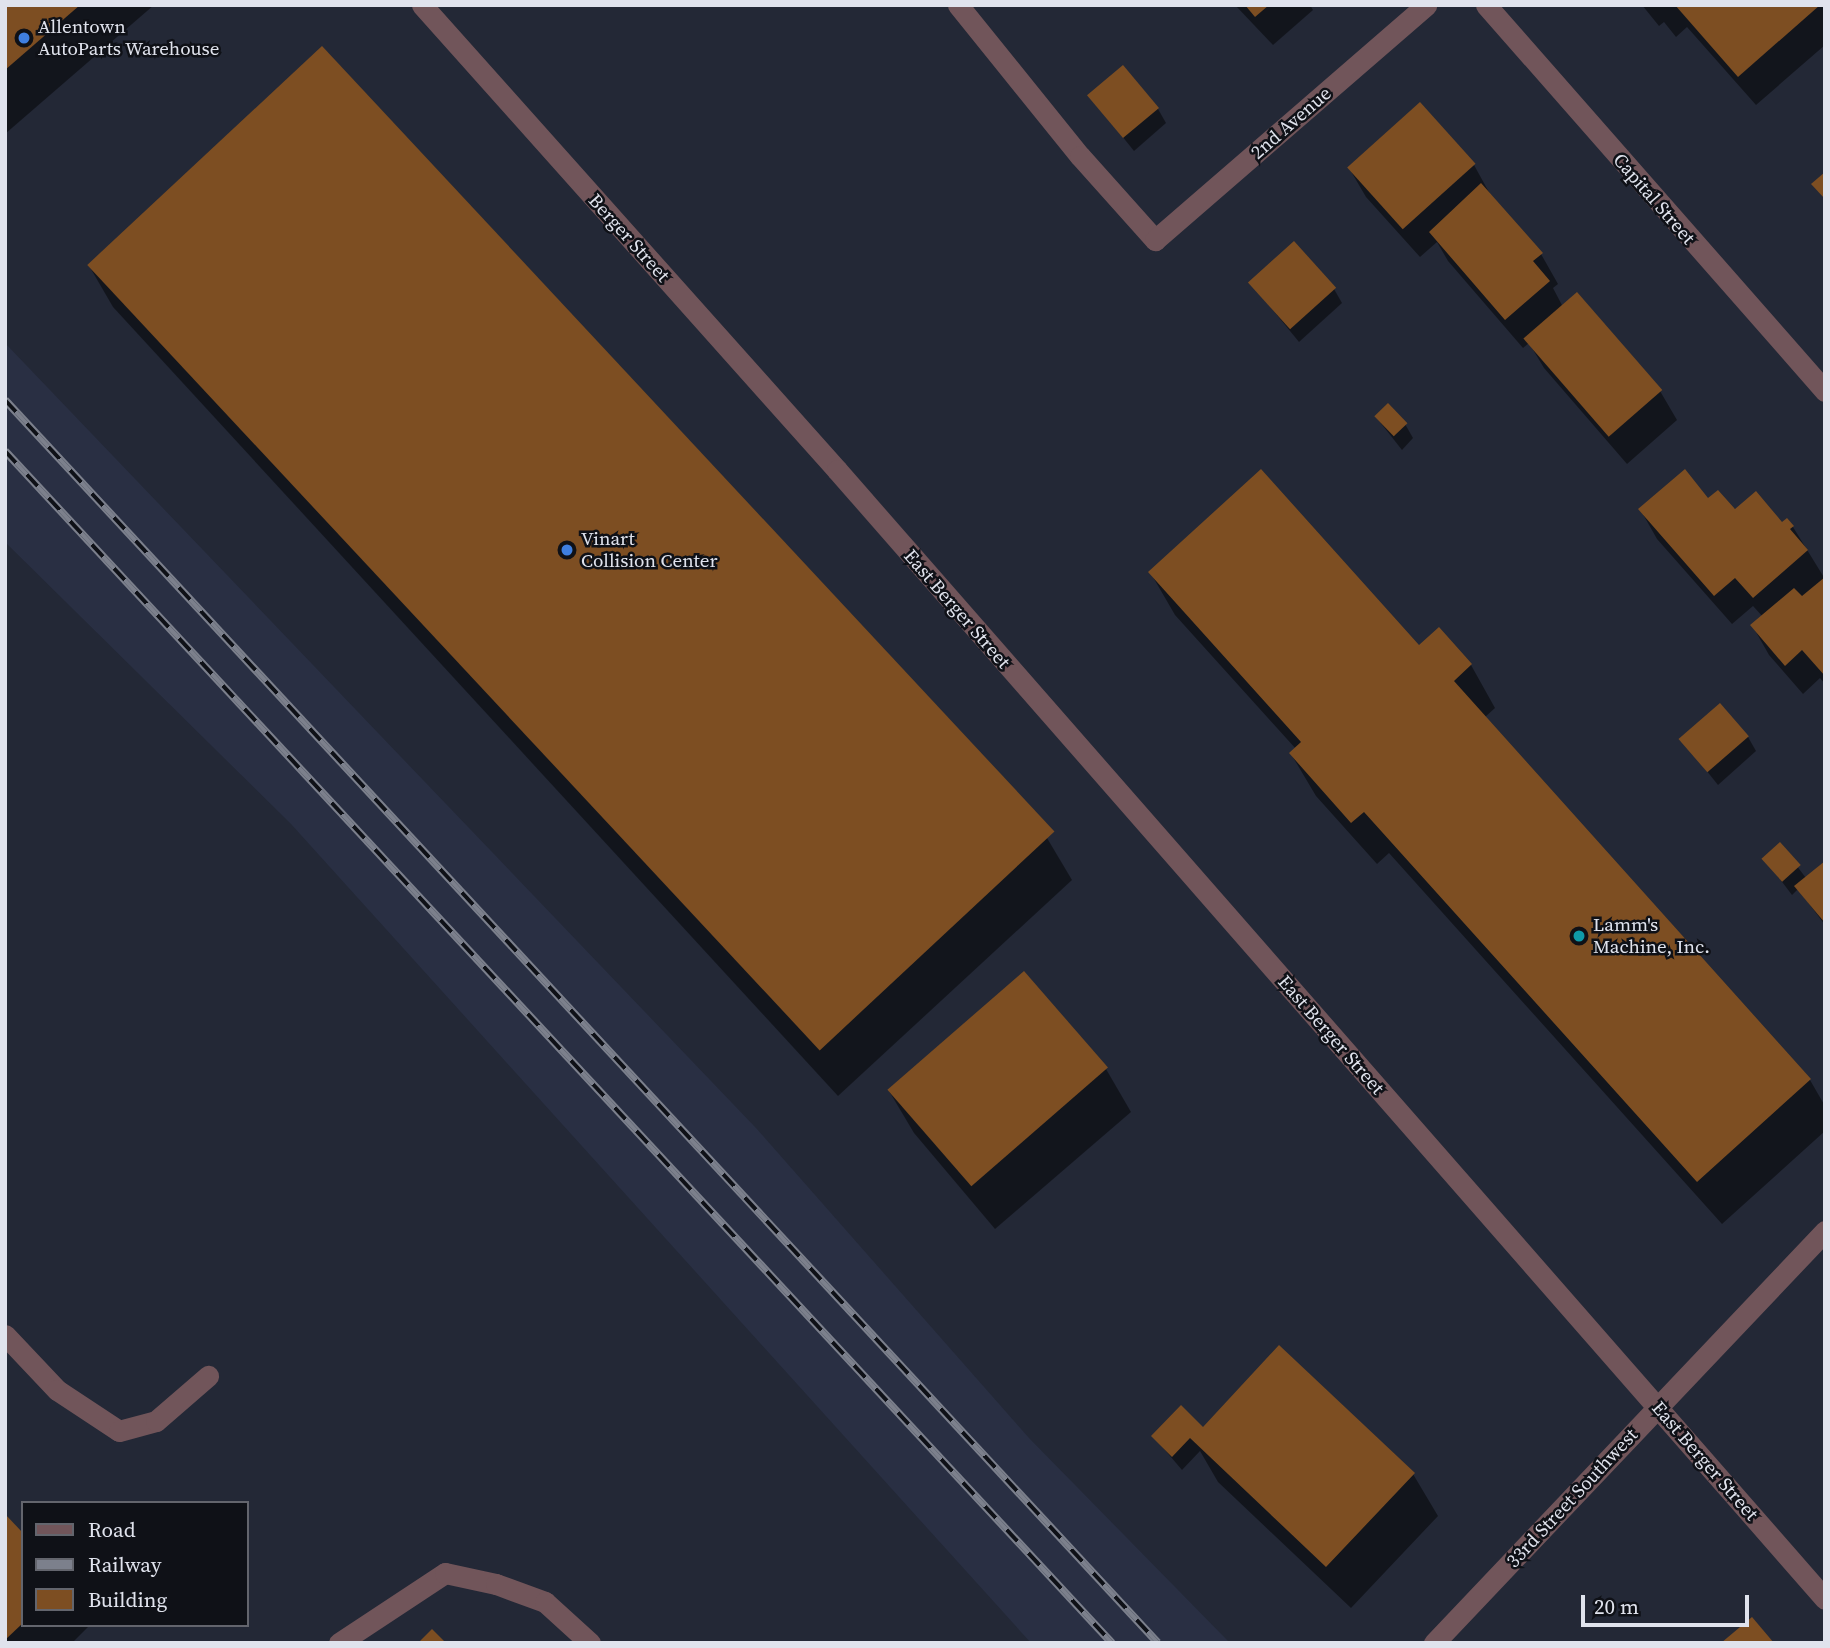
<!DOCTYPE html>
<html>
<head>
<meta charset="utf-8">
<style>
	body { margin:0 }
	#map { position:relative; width:1830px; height:1648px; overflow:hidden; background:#232836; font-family:"Source Serif 4",serif }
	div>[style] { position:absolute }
	.built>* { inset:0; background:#292f43 }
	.shadow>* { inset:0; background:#0007 }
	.building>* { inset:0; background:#7d4e22; transform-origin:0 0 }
	.lane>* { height:21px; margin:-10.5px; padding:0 10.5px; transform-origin:10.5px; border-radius:10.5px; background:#71555a }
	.street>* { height:21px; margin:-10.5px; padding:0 10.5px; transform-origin:10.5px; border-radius:10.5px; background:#71555a }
	.rail>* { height:8px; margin-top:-4px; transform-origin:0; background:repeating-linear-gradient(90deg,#0f1117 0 16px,#7c808c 0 32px); box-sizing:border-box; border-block:2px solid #7c808c }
	.dots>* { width:19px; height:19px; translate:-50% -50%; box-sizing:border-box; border:4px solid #0f1117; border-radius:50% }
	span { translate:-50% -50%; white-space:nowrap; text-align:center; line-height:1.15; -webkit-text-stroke:5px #0f1117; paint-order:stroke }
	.poi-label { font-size:19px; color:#e0e3ed }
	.left { translate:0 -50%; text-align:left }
	.street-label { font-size:19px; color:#e0e3ed }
	.frame { position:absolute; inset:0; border:7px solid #e0e3ed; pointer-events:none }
	.legend { position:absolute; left:21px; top:1501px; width:228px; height:126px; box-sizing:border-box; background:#0f1117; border:2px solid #63656d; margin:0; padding:9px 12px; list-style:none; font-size:21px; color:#e0e3ed }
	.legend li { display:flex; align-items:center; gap:14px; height:35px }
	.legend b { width:35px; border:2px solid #63656d }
	.scale { position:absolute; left:1581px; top:1595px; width:168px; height:32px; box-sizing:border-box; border:4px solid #e0e3ed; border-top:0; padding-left:9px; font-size:21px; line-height:24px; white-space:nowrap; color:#e0e3ed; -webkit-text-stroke:5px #0f1117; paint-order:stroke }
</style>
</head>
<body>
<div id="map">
	<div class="built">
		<i style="clip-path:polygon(5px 343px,756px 1128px,1029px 1438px,1230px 1643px,1031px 1643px,291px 824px,5px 542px)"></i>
	</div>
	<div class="shadow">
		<i style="clip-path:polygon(5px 5px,154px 5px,5px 134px)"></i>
		<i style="clip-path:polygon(1235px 5px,1310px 5px,1313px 10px,1273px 45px)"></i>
		<i style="clip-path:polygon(1642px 5px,1825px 5px,1825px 45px,1756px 105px,1687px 27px,1676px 37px,1664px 22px,1659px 26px)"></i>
		<i style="clip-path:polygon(1089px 95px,1158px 109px,1166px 123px,1134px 151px)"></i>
		<i style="clip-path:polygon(1474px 165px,1490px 194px,1541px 254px,1558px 284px,1553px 288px,1563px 307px,1660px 391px,1677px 420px,1627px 464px,1544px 368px,1529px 343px,1523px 348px,1448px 261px,1437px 242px,1420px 257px,1366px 197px,1349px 168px)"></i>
		<i style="clip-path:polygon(88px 264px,1047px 838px,1072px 880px,838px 1096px,113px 307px)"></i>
		<i style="clip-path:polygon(1250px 282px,1334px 289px,1342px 303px,1299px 342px)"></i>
		<i style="clip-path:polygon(1376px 417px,1405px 424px,1413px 438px,1402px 450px)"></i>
		<i style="clip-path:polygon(1708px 500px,1782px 524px,1787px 520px,1793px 527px,1825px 579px,1825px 684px,1820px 678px,1803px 694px,1769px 655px,1752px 625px,1763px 617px,1753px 606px,1732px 624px,1657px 539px,1640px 509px)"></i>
		<i style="clip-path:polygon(1150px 572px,1471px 665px,1495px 708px,1484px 718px,1810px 1080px,1825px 1106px,1825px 1131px,1722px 1224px,1389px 853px,1377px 864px,1316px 796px,1291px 754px,1296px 749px,1175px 615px)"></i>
		<i style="clip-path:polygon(1748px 737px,1756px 751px,1718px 785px,1682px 740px)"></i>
		<i style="clip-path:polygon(1780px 844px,1806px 878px,1825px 863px,1825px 925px,1798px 889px,1792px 895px,1764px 858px)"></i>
		<i style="clip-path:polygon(1106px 1069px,1131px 1112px,995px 1229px,914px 1133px,889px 1091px)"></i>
		<i style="clip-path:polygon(1201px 1427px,1413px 1474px,1438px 1516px,1351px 1608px,1218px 1482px,1200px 1451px,1182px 1470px,1153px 1436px)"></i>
		<i style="clip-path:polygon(5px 1517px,23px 1536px,23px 1625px,90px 1625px,72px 1643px,5px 1643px)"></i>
	</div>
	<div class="building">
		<i style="clip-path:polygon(5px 5px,80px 5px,5px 70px)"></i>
		<i style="clip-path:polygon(1245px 5px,1269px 5px,1255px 17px)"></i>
		<i style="clip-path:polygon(1675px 5px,1820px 5px,1738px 77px)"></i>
		<i style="left:322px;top:46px;width:1074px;height:321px;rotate:47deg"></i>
		<i style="left:1123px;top:65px;width:56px;height:47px;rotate:50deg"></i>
		<i style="left:1420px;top:102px;width:83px;height:98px;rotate:48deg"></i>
		<i style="clip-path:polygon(1825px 172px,1825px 199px,1811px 184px)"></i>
		<i style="clip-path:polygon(1481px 183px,1543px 253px,1533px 261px,1550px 281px,1505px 320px,1429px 232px)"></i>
		<i style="left:1294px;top:241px;width:63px;height:62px;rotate:48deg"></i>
		<i style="left:1577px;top:292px;width:130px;height:71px;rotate:49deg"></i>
		<i style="left:1388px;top:403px;width:28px;height:19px;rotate:46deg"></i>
		<i style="clip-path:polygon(1261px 469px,1419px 645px,1439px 627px,1472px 664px,1454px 681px,1811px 1079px,1697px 1182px,1364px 812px,1351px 823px,1289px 753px,1301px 742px,1148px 572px)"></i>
		<i style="clip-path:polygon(1685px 469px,1708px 498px,1718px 490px,1735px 509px,1756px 491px,1782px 522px,1787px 518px,1794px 526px,1790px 529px,1808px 550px,1753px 598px,1735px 578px,1714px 596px,1638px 509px)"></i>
		<i style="clip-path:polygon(1825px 577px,1825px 676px,1802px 650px,1785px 666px,1750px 625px,1794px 588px,1802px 596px)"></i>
		<i style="left:1720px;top:703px;width:44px;height:55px;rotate:49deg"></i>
		<i style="left:1780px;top:842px;width:31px;height:25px;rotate:48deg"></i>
		<i style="clip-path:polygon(1825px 861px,1825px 923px,1794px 886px)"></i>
		<i style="left:1024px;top:971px;width:128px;height:181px;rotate:49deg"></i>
		<i style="clip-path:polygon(1279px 1345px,1415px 1473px,1326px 1567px,1190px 1438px,1172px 1457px,1151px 1436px,1181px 1405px,1203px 1427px)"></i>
		<i style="clip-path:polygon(5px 1514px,23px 1533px,23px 1623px,5px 1640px)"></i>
		<i style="clip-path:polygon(1752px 1617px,1774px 1643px,1721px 1643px)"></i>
		<i style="clip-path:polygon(432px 1629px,446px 1643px,418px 1643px)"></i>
	</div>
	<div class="lane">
		<i style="left:958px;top:5px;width:194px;rotate:51.1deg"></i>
		<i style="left:1080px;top:156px;width:113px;rotate:48.2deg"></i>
		<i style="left:5px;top:1335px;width:76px;rotate:46.6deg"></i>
		<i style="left:57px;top:1390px;width:74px;rotate:33.5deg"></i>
		<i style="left:119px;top:1431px;width:38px;rotate:-15deg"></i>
		<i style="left:156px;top:1421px;width:69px;rotate:-40.9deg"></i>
		<i style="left:339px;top:1643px;width:127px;rotate:-33.4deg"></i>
		<i style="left:445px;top:1573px;width:52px;rotate:12.2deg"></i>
		<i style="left:496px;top:1584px;width:52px;rotate:20.2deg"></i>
		<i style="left:545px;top:1602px;width:61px;rotate:42.3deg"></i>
	</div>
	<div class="street">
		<i style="left:422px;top:5px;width:623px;rotate:48.25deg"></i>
		<i style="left:837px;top:470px;width:1500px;rotate:48.81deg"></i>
		<i style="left:1486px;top:5px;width:514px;rotate:48.71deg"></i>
		<i style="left:1155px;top:240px;width:359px;rotate:-40.9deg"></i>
		<i style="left:1434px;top:1643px;width:568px;rotate:-46.5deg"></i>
	</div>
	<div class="rail">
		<i style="left:5px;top:400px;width:1695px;rotate:47.15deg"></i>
		<i style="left:5px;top:451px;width:1627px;rotate:47.12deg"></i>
	</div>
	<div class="dots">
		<i style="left:24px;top:38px;background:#3f7fe0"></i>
		<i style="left:567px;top:550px;background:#3f7fe0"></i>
		<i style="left:1579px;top:936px;background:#0f9aa8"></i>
	</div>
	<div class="poi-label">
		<span class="left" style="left:38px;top:38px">Allentown<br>AutoParts Warehouse</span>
		<span class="left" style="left:581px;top:550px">Vinart<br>Collision Center</span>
		<span class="left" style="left:1593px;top:936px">Lamm's<br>Machine, Inc.</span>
	</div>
	<div class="street-label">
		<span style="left:1291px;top:123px;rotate:-41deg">2nd Avenue</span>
		<span style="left:1654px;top:199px;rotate:49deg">Capital Street</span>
		<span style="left:629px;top:238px;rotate:48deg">Berger Street</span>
		<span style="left:957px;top:609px;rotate:49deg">East Berger Street</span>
		<span style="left:1331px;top:1035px;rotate:49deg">East Berger Street</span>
		<span style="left:1705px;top:1461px;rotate:49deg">East Berger Street</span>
		<span style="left:1572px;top:1498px;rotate:-47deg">33rd Street Southwest</span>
	</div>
	<div class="frame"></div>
	<ul class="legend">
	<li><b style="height:9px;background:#71555a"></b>Road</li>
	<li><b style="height:9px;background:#7c808c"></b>Railway</li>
	<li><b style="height:19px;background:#7d4e22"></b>Building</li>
	</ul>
	<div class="scale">20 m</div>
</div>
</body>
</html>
